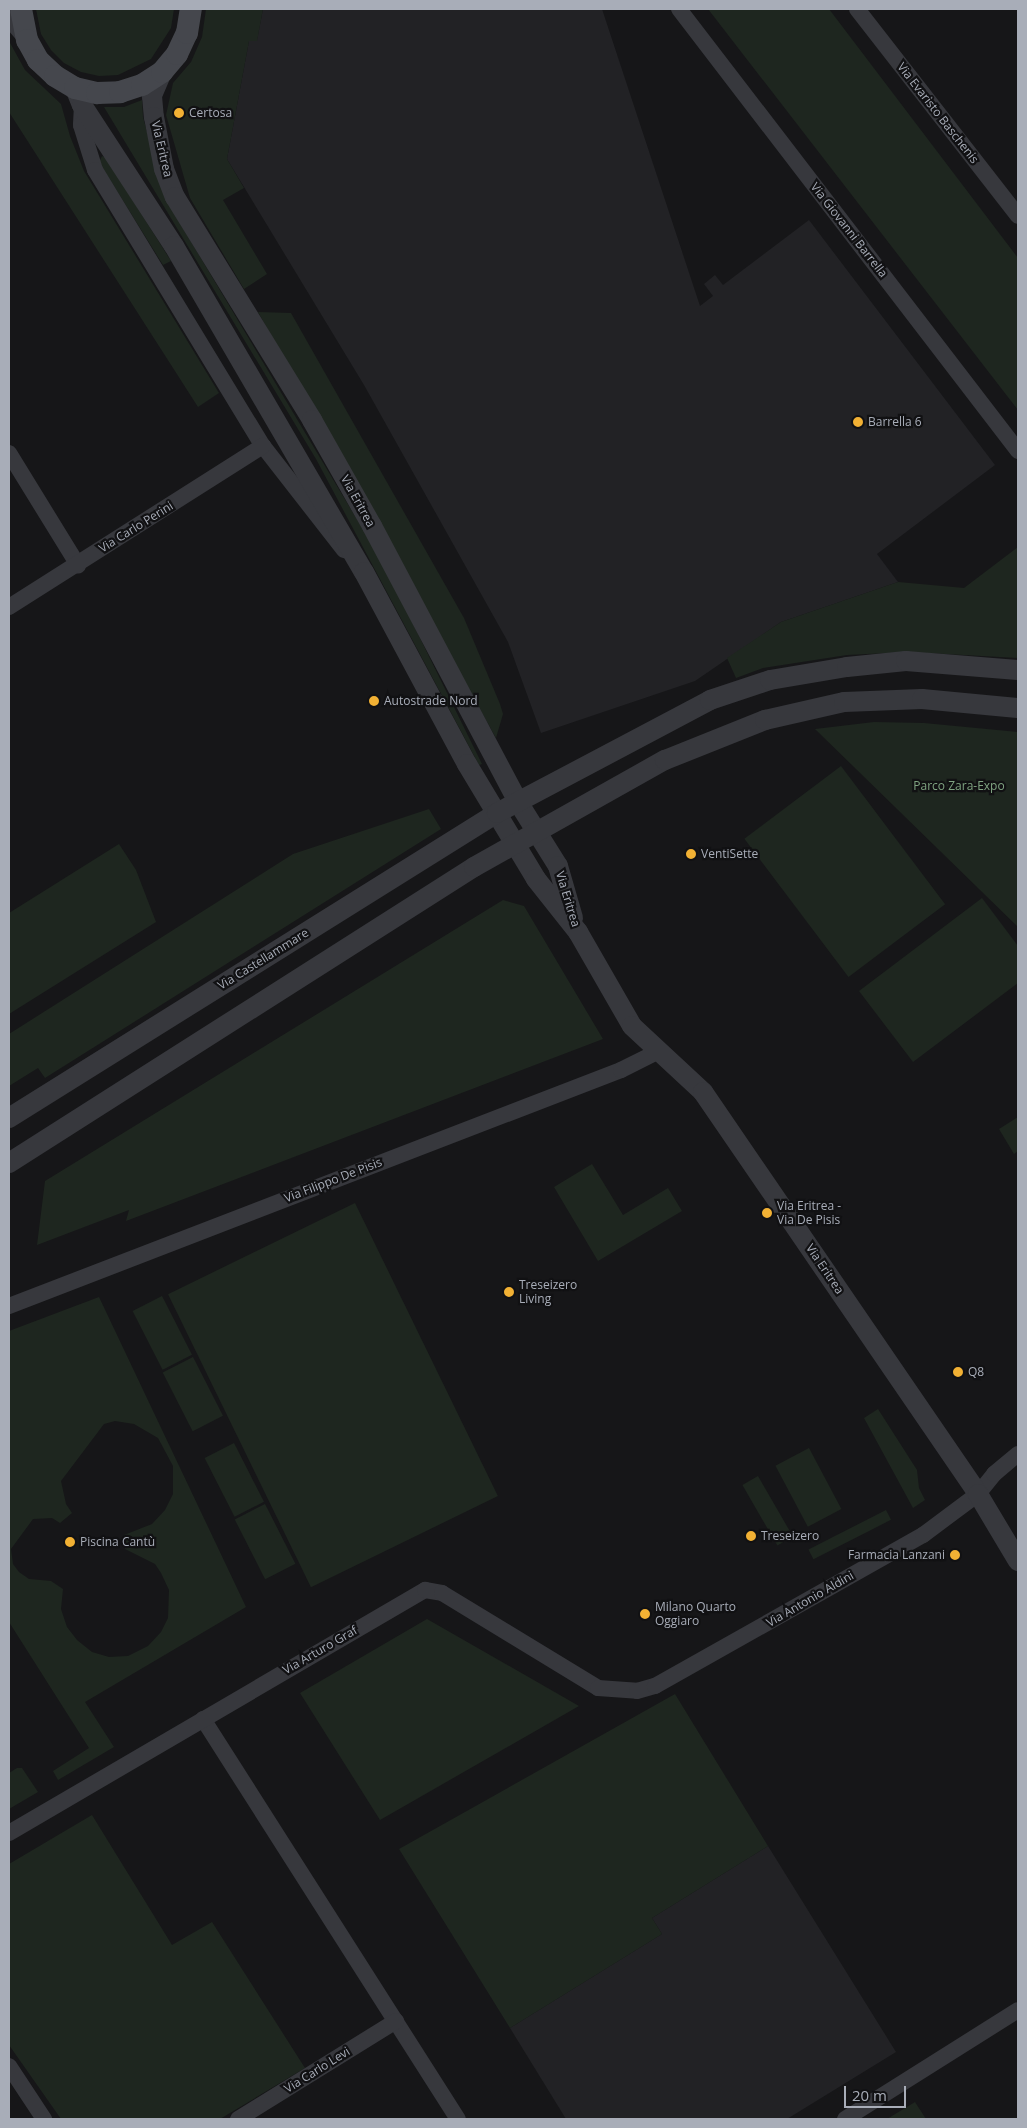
<!DOCTYPE html>
<html>
<head>
<meta charset="utf-8">
<style>
	body { margin:0 }
	#map { position:relative; width:1027px; height:2128px; overflow:hidden; background:#161618; font-family:"Open Sans",sans-serif }
	div>[style] { position:absolute }
	.built>* { inset:0; background:#222225 }
	.green>* { inset:0; background:#1e261f; transform-origin:0 0 }
	.minor>* { height:16px; margin:-8px; padding:0 8px; transform-origin:8px; border-radius:8px; background:#37383d }
	.tertiary>* { height:20px; margin:-10px; padding:0 10px; transform-origin:10px; border-radius:10px; background:#37383d }
	.secondary>* { height:22px; margin:-11px; padding:0 11px; transform-origin:11px; border-radius:11px; background:#45474d }
	.dots>* { width:14px; height:14px; translate:-50% -50%; box-sizing:border-box; border:2px solid #111113; border-radius:50% }
	span { translate:-50% -50%; white-space:nowrap; text-align:center; line-height:1.15; -webkit-text-stroke:4.5px #111113; paint-order:stroke }
	.poi-label { font-size:12px; color:#a8adb8 }
	.left { translate:0 -50%; text-align:left }
	.right { translate:-100% -50%; text-align:right }
	.street-label { font-size:12px; color:#a8adb8 }
	.park-label { font-size:12px; color:#7fa381 }
	.frame { position:absolute; inset:0; border:10px solid #a8adb8; pointer-events:none }
	.scale { position:absolute; left:844px; top:2086px; width:62px; height:22px; box-sizing:border-box; border:2px solid #a8adb8; border-top:0; padding-left:6px; font-size:15px; line-height:18px; white-space:nowrap; color:#a8adb8; -webkit-text-stroke:4px #111113; paint-order:stroke }
</style>
</head>
<body>
<div id="map">
	<div class="built">
		<i style="clip-path:polygon(263px 9px,602px 9px,700px 306px,713px 296px,704px 284px,715px 275px,723px 285px,809px 220px,995px 465px,877px 554px,898px 582px,781px 622px,695px 681px,541px 733px,508px 642px,364px 385px,227px 159px,249px 41px,257px 40px)"></i>
		<i style="clip-path:polygon(768px 1846px,896px 2052px,787px 2119px,566px 2119px,510px 2028px,662px 1934px,652px 1918px)"></i>
	</div>
	<div class="green">
		<i style="clip-path:polygon(36px 9px,174px 9px,171px 28px,151px 59px,118px 75px,99px 76px,81px 72px,64px 63px,51px 50px,41px 34px)"></i>
		<i style="clip-path:polygon(206px 9px,263px 9px,257px 41px,249px 41px,227px 159px,244px 188px,223px 200px,267px 274px,244px 289px,190px 198px,166px 115px,173px 83px,191px 62px,202px 37px)"></i>
		<i style="clip-path:polygon(708px 9px,829px 9px,1018px 258px,1018px 410px)"></i>
		<i style="clip-path:polygon(9px 41px,25px 70px,61px 104px,70px 136px,84px 171px,219px 393px,198px 407px,9px 112px)"></i>
		<i style="clip-path:polygon(142px 100px,143px 117px,151px 147px,178px 220px,383px 563px,482px 764px,479px 765px,316px 459px,104px 107px,124px 107px)"></i>
		<i style="clip-path:polygon(102px 156px,106px 158px,171px 261px,163px 265px,99px 162px)"></i>
		<i style="clip-path:polygon(258px 312px,291px 313px,464px 618px,500px 704px,503px 714px,496px 738px)"></i>
		<i style="clip-path:polygon(1018px 547px,1018px 658px,909px 652px,847px 655px,763px 668px,736px 678px,727px 658px,781px 622px,898px 582px,964px 588px)"></i>
		<i style="clip-path:polygon(874px 722px,924px 723px,1018px 732px,1018px 927px,815px 729px)"></i>
		<i style="left:841px;top:766px;width:173px;height:121px;rotate:53deg"></i>
		<i style="clip-path:polygon(429px 809px,441px 829px,45px 1078px,38px 1068px,9px 1086px,9px 1034px,293px 854px)"></i>
		<i style="clip-path:polygon(119px 844px,136px 870px,156px 922px,9px 1014px,9px 913px)"></i>
		<i style="clip-path:polygon(982px 898px,1018px 946px,1018px 983px,913px 1062px,859px 991px)"></i>
		<i style="clip-path:polygon(503px 900px,524px 906px,603px 1039px,126px 1221px,129px 1210px,37px 1245px,45px 1181px)"></i>
		<i style="clip-path:polygon(1018px 1117px,1018px 1151px,1014px 1154px,999px 1129px)"></i>
		<i style="clip-path:polygon(592px 1164px,623px 1215px,668px 1188px,682px 1211px,598px 1261px,554px 1187px)"></i>
		<i style="left:355px;top:1203px;width:326px;height:208px;rotate:64deg"></i>
		<i style="left:162px;top:1296px;width:66px;height:33px;rotate:63deg"></i>
		<i style="clip-path:polygon(evenodd,99px 1297px,246px 1607px,85px 1702px,114px 1747px,58px 1780px,53px 1771px,89px 1748px,9px 1622px,9px 1331px,99px 1297px,115px 1421px,134px 1424px,158px 1438px,173px 1466px,173px 1494px,165px 1510px,152px 1524px,124px 1535px,125px 1549px,155px 1564px,161px 1573px,169px 1590px,168px 1618px,161px 1632px,148px 1646px,128px 1656px,109px 1657px,92px 1652px,77px 1640px,67px 1627px,61px 1609px,63px 1589px,51px 1581px,29px 1579px,19px 1572px,13px 1564px,11px 1549px,33px 1519px,52px 1518px,60px 1523px,72px 1513px,66px 1504px,61px 1481px,104px 1424px,115px 1421px)"></i>
		<i style="left:193px;top:1357px;width:66px;height:34px;rotate:63deg"></i>
		<i style="clip-path:polygon(878px 1409px,917px 1470px,919px 1488px,925px 1500px,913px 1508px,864px 1418px)"></i>
		<i style="left:234px;top:1443px;width:66px;height:33px;rotate:63deg"></i>
		<i style="left:809px;top:1448px;width:69px;height:38px;rotate:62deg"></i>
		<i style="left:758px;top:1476px;width:70px;height:18px;rotate:60deg"></i>
		<i style="left:265px;top:1504px;width:67px;height:34px;rotate:63deg"></i>
		<i style="left:886px;top:1510px;width:11px;height:87px;rotate:63deg"></i>
		<i style="clip-path:polygon(427px 1619px,579px 1706px,380px 1820px,300px 1693px)"></i>
		<i style="clip-path:polygon(675px 1694px,768px 1846px,652px 1918px,662px 1934px,510px 2028px,399px 1849px)"></i>
		<i style="clip-path:polygon(17px 1768px,22px 1768px,38px 1792px,9px 1809px,9px 1773px)"></i>
		<i style="clip-path:polygon(92px 1815px,172px 1945px,212px 1922px,305px 2068px,220px 2119px,61px 2119px,9px 2045px,9px 1864px)"></i>
		<i style="clip-path:polygon(915px 2102px,926px 2119px,887px 2119px)"></i>
	</div>
	<div class="minor">
		<i style="left:679px;top:9px;width:557px;rotate:52.51deg"></i>
		<i style="left:857px;top:9px;width:262px;rotate:52.1deg"></i>
		<i style="left:9px;top:19px;width:28px;rotate:49deg"></i>
		<i style="left:82px;top:105px;width:20px;rotate:93deg"></i>
		<i style="left:81px;top:125px;width:47px;rotate:72.7deg"></i>
		<i style="left:95px;top:170px;width:323px;rotate:58.7deg"></i>
		<i style="left:263px;top:446px;width:132px;rotate:52.1deg"></i>
		<i style="left:9px;top:453px;width:132px;rotate:58.4deg"></i>
		<i style="left:9px;top:607px;width:301px;rotate:-32.4deg"></i>
		<i style="left:9px;top:1306px;width:656px;rotate:-21.09deg"></i>
		<i style="left:621px;top:1070px;width:40px;rotate:-26.6deg"></i>
		<i style="left:203px;top:1719px;width:474px;rotate:57.5deg"></i>
		<i style="left:9px;top:1833px;width:482px;rotate:-30.3deg"></i>
		<i style="left:425px;top:1590px;width:17px;rotate:10deg"></i>
		<i style="left:442px;top:1593px;width:183px;rotate:31.3deg"></i>
		<i style="left:598px;top:1688px;width:39px;rotate:4deg"></i>
		<i style="left:637px;top:1691px;width:19px;rotate:-16deg"></i>
		<i style="left:655px;top:1686px;width:308px;rotate:-29.4deg"></i>
		<i style="left:923px;top:1535px;width:69px;rotate:-36.7deg"></i>
		<i style="left:978px;top:1494px;width:26px;rotate:-51deg"></i>
		<i style="left:994px;top:1474px;width:31px;rotate:-40deg"></i>
		<i style="left:9px;top:2066px;width:64px;rotate:56.6deg"></i>
		<i style="left:238px;top:2119px;width:186px;rotate:-31.8deg"></i>
		<i style="left:845px;top:2119px;width:204px;rotate:-32.2deg"></i>
	</div>
	<div class="tertiary">
		<i style="left:162px;top:72px;width:26px;rotate:113deg"></i>
		<i style="left:152px;top:96px;width:21px;rotate:85deg"></i>
		<i style="left:154px;top:117px;width:53px;rotate:79.1deg"></i>
		<i style="left:164px;top:169px;width:30px;rotate:69deg"></i>
		<i style="left:175px;top:197px;width:262px;rotate:58.4deg"></i>
		<i style="left:312px;top:420px;width:122px;rotate:60.5deg"></i>
		<i style="left:372px;top:526px;width:312px;rotate:62.1deg"></i>
		<i style="left:518px;top:802px;width:75px;rotate:58deg"></i>
		<i style="left:558px;top:866px;width:54px;rotate:73.9deg"></i>
		<i style="left:75px;top:88px;width:18px;rotate:68deg"></i>
		<i style="left:82px;top:105px;width:168px;rotate:56.9deg"></i>
		<i style="left:174px;top:246px;width:377px;rotate:59.8deg"></i>
		<i style="left:364px;top:572px;width:218px;rotate:61.8deg"></i>
		<i style="left:467px;top:764px;width:134px;rotate:59deg"></i>
		<i style="left:536px;top:879px;width:68px;rotate:51.6deg"></i>
		<i style="left:578px;top:932px;width:108px;rotate:60.1deg"></i>
		<i style="left:632px;top:1026px;width:97px;rotate:42.9deg"></i>
		<i style="left:703px;top:1092px;width:487px;rotate:55.6deg"></i>
		<i style="left:978px;top:1494px;width:78px;rotate:59.2deg"></i>
		<i style="left:9px;top:1118px;width:575px;rotate:-32.01deg"></i>
		<i style="left:497px;top:813px;width:241px;rotate:-27.9deg"></i>
		<i style="left:710px;top:700px;width:63px;rotate:-18.4deg"></i>
		<i style="left:770px;top:680px;width:78px;rotate:-9.6deg"></i>
		<i style="left:847px;top:667px;width:59px;rotate:-5.8deg"></i>
		<i style="left:906px;top:661px;width:112px;rotate:4.6deg"></i>
		<i style="left:9px;top:1163px;width:551px;rotate:-32.48deg"></i>
		<i style="left:474px;top:867px;width:219px;rotate:-29.3deg"></i>
		<i style="left:665px;top:760px;width:108px;rotate:-21.8deg"></i>
		<i style="left:765px;top:720px;width:81px;rotate:-12.8deg"></i>
		<i style="left:844px;top:702px;width:78px;rotate:-2.2deg"></i>
		<i style="left:922px;top:699px;width:96px;rotate:5.4deg"></i>
	</div>
	<div class="secondary">
		<i style="left:21px;top:9px;width:32px;rotate:79deg"></i>
		<i style="left:27px;top:40px;width:23px;rotate:61deg"></i>
		<i style="left:38px;top:60px;width:23px;rotate:43deg"></i>
		<i style="left:55px;top:76px;width:23px;rotate:31deg"></i>
		<i style="left:75px;top:88px;width:23px;rotate:13deg"></i>
		<i style="left:97px;top:93px;width:23px;rotate:-2deg"></i>
		<i style="left:120px;top:92px;width:23px;rotate:-18deg"></i>
		<i style="left:142px;top:85px;width:24px;rotate:-33deg"></i>
		<i style="left:162px;top:72px;width:23px;rotate:-50deg"></i>
		<i style="left:177px;top:54px;width:23px;rotate:-65deg"></i>
		<i style="left:187px;top:33px;width:24px;rotate:-81deg"></i>
	</div>
	<div class="dots">
		<i style="left:179px;top:113px;background:#f2b134"></i>
		<i style="left:858px;top:422px;background:#f2b134"></i>
		<i style="left:374px;top:701px;background:#f2b134"></i>
		<i style="left:691px;top:854px;background:#f2b134"></i>
		<i style="left:767px;top:1213px;background:#f2b134"></i>
		<i style="left:509px;top:1292px;background:#f2b134"></i>
		<i style="left:958px;top:1372px;background:#f2b134"></i>
		<i style="left:751px;top:1536px;background:#f2b134"></i>
		<i style="left:70px;top:1542px;background:#f2b134"></i>
		<i style="left:955px;top:1555px;background:#f2b134"></i>
		<i style="left:645px;top:1614px;background:#f2b134"></i>
	</div>
	<div class="poi-label">
		<span class="left" style="left:189px;top:113px">Certosa</span>
		<span class="left" style="left:868px;top:422px">Barrella 6</span>
		<span class="left" style="left:384px;top:701px">Autostrade Nord</span>
		<span class="left" style="left:701px;top:854px">VentiSette</span>
		<span class="left" style="left:777px;top:1213px">Via Eritrea -<br>Via De Pisis</span>
		<span class="left" style="left:519px;top:1292px">Treseizero<br>Living</span>
		<span class="left" style="left:968px;top:1372px">Q8</span>
		<span class="left" style="left:761px;top:1536px">Treseizero</span>
		<span class="left" style="left:80px;top:1542px">Piscina Cantù</span>
		<span class="right" style="left:945px;top:1555px">Farmacia Lanzani</span>
		<span class="left" style="left:655px;top:1614px">Milano Quarto<br>Oggiaro</span>
	</div>
	<div class="street-label">
		<span style="left:938px;top:113px;rotate:52deg">Via Evaristo Baschenis</span>
		<span style="left:162px;top:149px;rotate:77deg">Via Eritrea</span>
		<span style="left:849px;top:230px;rotate:52deg">Via Giovanni Barrella</span>
		<span style="left:358px;top:501px;rotate:61deg">Via Eritrea</span>
		<span style="left:136px;top:527px;rotate:-32deg">Via Carlo Perini</span>
		<span style="left:568px;top:899px;rotate:73deg">Via Eritrea</span>
		<span style="left:263px;top:959px;rotate:-32deg">Via Castellammare</span>
		<span style="left:333px;top:1180px;rotate:-21deg">Via Filippo De Pisis</span>
		<span style="left:825px;top:1269px;rotate:56deg">Via Eritrea</span>
		<span style="left:810px;top:1599px;rotate:-30deg">Via Antonio Aldini</span>
		<span style="left:320px;top:1650px;rotate:-30deg">Via Arturo Graf</span>
		<span style="left:317px;top:2070px;rotate:-32deg">Via Carlo Levi</span>
	</div>
	<div class="park-label">
		<span style="left:959px;top:786px">Parco Zara-Expo</span>
	</div>
	<div class="frame"></div>
	<div class="scale">20 m</div>
</div>
</body>
</html>
